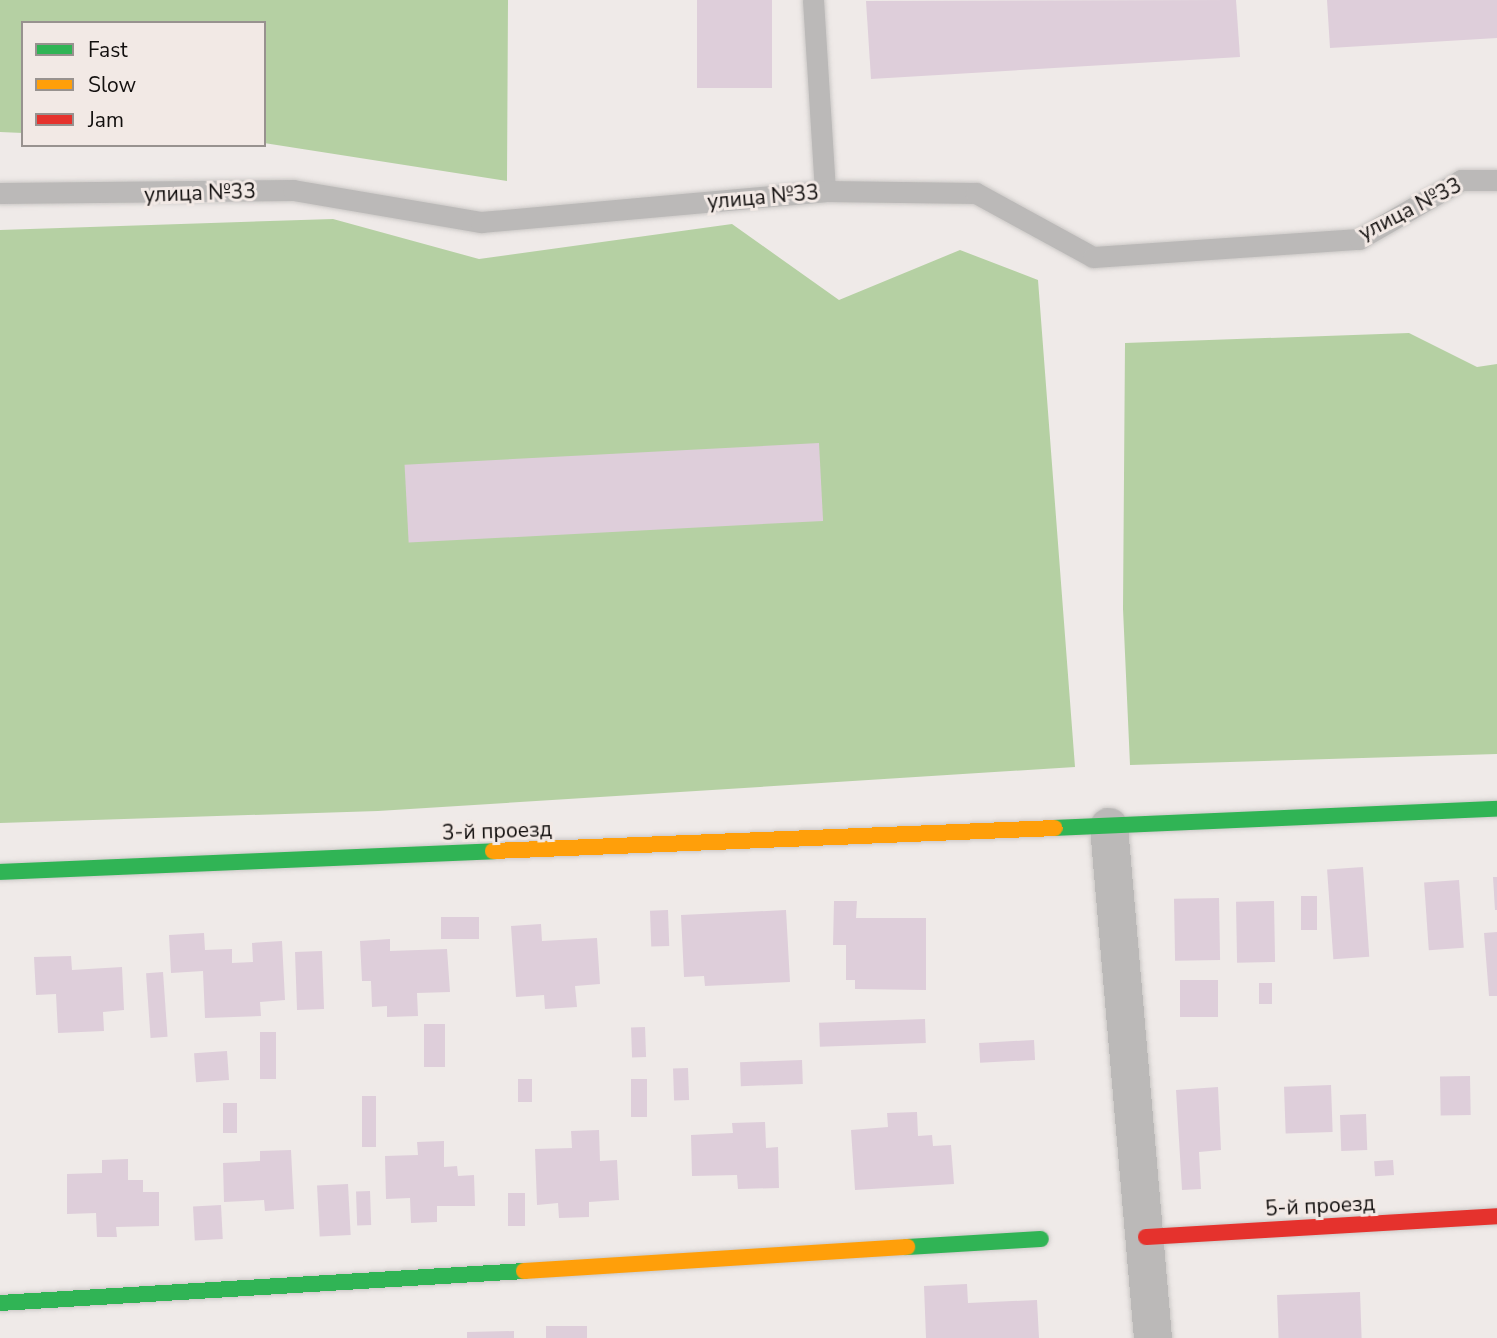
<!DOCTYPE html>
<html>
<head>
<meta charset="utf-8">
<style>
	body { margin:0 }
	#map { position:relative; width:1497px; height:1338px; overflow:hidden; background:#efeae8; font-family:"Nunito Sans",sans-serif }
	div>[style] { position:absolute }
	.forest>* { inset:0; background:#b5d0a3 }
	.building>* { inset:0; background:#deceda; transform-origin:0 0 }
	.roads { filter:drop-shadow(0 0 2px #cbc8c6) drop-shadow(0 0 2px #cbc8c6) }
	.lane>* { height:21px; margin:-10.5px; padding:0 10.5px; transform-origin:10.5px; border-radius:10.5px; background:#bbb9b8 }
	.street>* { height:38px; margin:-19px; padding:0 19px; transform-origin:19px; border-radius:19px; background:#bbb9b8 }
	.fast>* { height:16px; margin:-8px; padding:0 8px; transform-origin:8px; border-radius:8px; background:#30b455 }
	.slow>* { height:16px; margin:-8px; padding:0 8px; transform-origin:8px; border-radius:8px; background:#ff9f0a }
	.jam>* { height:16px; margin:-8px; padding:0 8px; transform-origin:8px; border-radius:8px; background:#e5322d }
	span { translate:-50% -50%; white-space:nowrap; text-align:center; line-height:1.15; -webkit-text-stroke:6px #f2e9e5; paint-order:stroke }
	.street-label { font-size:21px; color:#120f0e }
	.legend { position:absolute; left:21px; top:21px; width:245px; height:126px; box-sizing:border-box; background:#f2e9e5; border:2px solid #98928f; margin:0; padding:9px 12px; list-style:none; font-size:21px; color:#120f0e }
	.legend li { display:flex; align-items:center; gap:14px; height:35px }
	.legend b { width:35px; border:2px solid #98928f }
</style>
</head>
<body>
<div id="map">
	<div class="forest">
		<i style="clip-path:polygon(0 0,508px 0,507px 181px,264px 143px,264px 23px,23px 23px,23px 133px,0 132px)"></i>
		<i style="clip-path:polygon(333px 219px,479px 259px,732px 224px,839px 300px,960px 250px,1038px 280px,1075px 767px,378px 811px,0 823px,0 230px)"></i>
		<i style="clip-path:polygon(1409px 333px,1477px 367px,1497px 364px,1497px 754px,1130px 765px,1123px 609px,1125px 343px)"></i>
	</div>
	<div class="building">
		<i style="left:697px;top:0;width:75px;height:88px"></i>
		<i style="clip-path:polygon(1236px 0,1240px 57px,871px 79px,866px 1px)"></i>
		<i style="clip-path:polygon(1327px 0,1497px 0,1497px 38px,1330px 48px)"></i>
		<i style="left:819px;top:443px;width:78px;height:415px;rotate:87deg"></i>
		<i style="left:1363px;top:867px;width:90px;height:36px;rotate:86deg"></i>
		<i style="clip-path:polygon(1493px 877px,1497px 877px,1497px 910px,1495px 910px)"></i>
		<i style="left:1459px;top:880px;width:68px;height:35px;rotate:86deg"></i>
		<i style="left:1301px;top:896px;width:16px;height:34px"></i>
		<i style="left:1219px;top:898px;width:62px;height:45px;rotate:89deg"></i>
		<i style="clip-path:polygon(834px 901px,857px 901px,856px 918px,926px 918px,926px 990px,855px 989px,855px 980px,846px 980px,846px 945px,833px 945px)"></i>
		<i style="left:1274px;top:901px;width:61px;height:38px;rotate:89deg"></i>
		<i style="left:668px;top:910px;width:36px;height:18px;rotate:88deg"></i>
		<i style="clip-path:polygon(786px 910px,790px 982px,705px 986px,704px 976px,684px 977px,681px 915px)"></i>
		<i style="left:441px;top:917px;width:38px;height:22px"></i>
		<i style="clip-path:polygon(541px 924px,542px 941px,597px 938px,600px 984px,575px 986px,577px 1007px,545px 1009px,544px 995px,516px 997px,511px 926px)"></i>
		<i style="clip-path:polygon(1497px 932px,1497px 996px,1489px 996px,1484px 933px)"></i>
		<i style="clip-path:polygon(204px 933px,205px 950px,232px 949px,232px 963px,253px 962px,252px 943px,282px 941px,285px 1000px,260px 1002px,261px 1016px,205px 1018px,203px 971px,171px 973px,169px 935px)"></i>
		<i style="clip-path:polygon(390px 939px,390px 951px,447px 949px,450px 992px,417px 993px,418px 1016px,387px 1017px,387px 1006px,372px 1007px,371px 981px,362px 981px,360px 941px)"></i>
		<i style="left:322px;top:951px;width:58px;height:27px;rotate:88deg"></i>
		<i style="clip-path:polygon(71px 956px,72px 970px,122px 967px,124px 1010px,103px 1012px,104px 1031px,58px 1033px,56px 994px,36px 995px,34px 957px)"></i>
		<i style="left:163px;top:972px;width:65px;height:17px;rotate:86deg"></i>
		<i style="left:1180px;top:980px;width:38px;height:37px"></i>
		<i style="left:1259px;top:983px;width:13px;height:21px"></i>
		<i style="left:925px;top:1019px;width:24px;height:106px;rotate:88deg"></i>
		<i style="left:424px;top:1024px;width:21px;height:43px"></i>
		<i style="left:645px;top:1027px;width:30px;height:14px;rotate:88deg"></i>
		<i style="left:260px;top:1032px;width:16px;height:47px"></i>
		<i style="left:1034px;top:1040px;width:20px;height:55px;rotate:87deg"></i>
		<i style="left:227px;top:1051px;width:29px;height:33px;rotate:86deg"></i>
		<i style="left:802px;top:1060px;width:24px;height:62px;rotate:88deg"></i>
		<i style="left:688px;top:1068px;width:32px;height:15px;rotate:88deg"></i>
		<i style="left:1470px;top:1076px;width:39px;height:30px;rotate:89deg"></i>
		<i style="left:518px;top:1079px;width:14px;height:23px"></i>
		<i style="left:631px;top:1079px;width:16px;height:38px"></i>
		<i style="left:1331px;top:1085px;width:47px;height:47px;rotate:88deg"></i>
		<i style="clip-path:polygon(1218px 1087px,1221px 1150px,1199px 1152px,1201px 1189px,1182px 1190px,1176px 1090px)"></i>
		<i style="left:362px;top:1096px;width:14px;height:51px"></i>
		<i style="left:223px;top:1103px;width:14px;height:30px"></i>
		<i style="clip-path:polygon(917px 1112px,918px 1136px,932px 1135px,933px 1146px,951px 1145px,954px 1184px,855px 1190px,851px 1130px,888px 1127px,887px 1113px)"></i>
		<i style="left:1366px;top:1114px;width:36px;height:26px;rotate:88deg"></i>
		<i style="clip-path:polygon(765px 1122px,766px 1148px,778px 1147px,779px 1188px,738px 1189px,737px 1175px,692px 1176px,691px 1135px,733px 1133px,732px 1123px)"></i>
		<i style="clip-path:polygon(599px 1130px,600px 1161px,617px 1160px,619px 1200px,589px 1202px,589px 1217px,559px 1218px,558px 1203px,537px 1205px,535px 1149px,572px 1148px,571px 1131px)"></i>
		<i style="clip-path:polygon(444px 1141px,444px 1167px,457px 1166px,458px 1176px,474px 1175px,475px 1206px,437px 1206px,437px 1222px,411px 1223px,410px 1198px,386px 1199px,385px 1156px,418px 1155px,417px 1142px)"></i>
		<i style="clip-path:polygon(291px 1150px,294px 1209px,265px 1211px,264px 1200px,224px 1202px,223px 1163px,260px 1161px,260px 1151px)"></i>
		<i style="clip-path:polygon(128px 1159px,128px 1180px,143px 1180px,143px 1192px,159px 1192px,159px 1226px,116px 1227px,117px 1237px,97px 1237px,96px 1213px,67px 1214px,67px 1174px,102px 1173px,102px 1160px)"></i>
		<i style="left:1393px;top:1160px;width:15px;height:19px;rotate:86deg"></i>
		<i style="left:348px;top:1184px;width:51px;height:31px;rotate:87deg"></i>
		<i style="left:370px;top:1191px;width:34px;height:14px;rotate:88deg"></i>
		<i style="left:508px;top:1193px;width:17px;height:33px"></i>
		<i style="left:221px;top:1205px;width:34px;height:28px;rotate:87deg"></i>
		<i style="clip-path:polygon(967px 1284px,968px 1303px,1037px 1300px,1039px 1338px,926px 1338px,924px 1286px)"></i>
		<i style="left:1360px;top:1292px;width:46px;height:83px;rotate:88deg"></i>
		<i style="left:546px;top:1326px;width:41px;height:12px"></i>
		<i style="clip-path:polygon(514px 1331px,514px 1338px,467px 1338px,467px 1332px)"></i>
	</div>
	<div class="roads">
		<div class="lane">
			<i style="left:813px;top:0;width:191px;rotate:86.4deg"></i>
			<i style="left:0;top:193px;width:293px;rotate:-0.6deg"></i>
			<i style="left:293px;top:190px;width:191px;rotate:9.7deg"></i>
			<i style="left:481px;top:222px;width:345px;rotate:-5.1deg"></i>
			<i style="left:825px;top:191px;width:151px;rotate:0.8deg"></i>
			<i style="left:976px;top:193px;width:133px;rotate:28.7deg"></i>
			<i style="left:1093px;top:257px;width:267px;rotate:-3.9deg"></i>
			<i style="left:1359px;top:239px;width:118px;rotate:-30deg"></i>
			<i style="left:1461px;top:180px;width:36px"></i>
		</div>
		<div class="street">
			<i style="left:1109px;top:827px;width:513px;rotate:85.08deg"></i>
		</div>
		<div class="fast">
			<i style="left:1055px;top:828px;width:442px;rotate:-2.5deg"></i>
			<i style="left:0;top:872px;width:493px;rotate:-2.4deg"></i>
			<i style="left:907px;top:1247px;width:134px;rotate:-3.4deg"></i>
			<i style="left:0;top:1303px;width:525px;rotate:-3.49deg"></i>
		</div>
		<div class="slow">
			<i style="left:493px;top:851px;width:562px;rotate:-2.34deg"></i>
			<i style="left:524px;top:1271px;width:384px;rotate:-3.6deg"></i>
		</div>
		<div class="jam">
			<i style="left:1146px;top:1237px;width:352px;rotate:-3.4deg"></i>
		</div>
	</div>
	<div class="street-label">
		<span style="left:200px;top:193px;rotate:-2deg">улица №33</span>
		<span style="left:763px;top:197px;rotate:-5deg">улица №33</span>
		<span style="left:1410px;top:209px;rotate:-27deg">улица №33</span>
		<span style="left:497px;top:831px;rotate:-2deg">3-й проезд</span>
		<span style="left:1320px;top:1206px;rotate:-3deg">5-й проезд</span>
	</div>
	<ul class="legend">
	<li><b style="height:9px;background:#30b455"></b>Fast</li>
	<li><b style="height:9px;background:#ff9f0a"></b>Slow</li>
	<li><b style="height:9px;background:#e5322d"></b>Jam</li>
	</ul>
</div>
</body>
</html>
